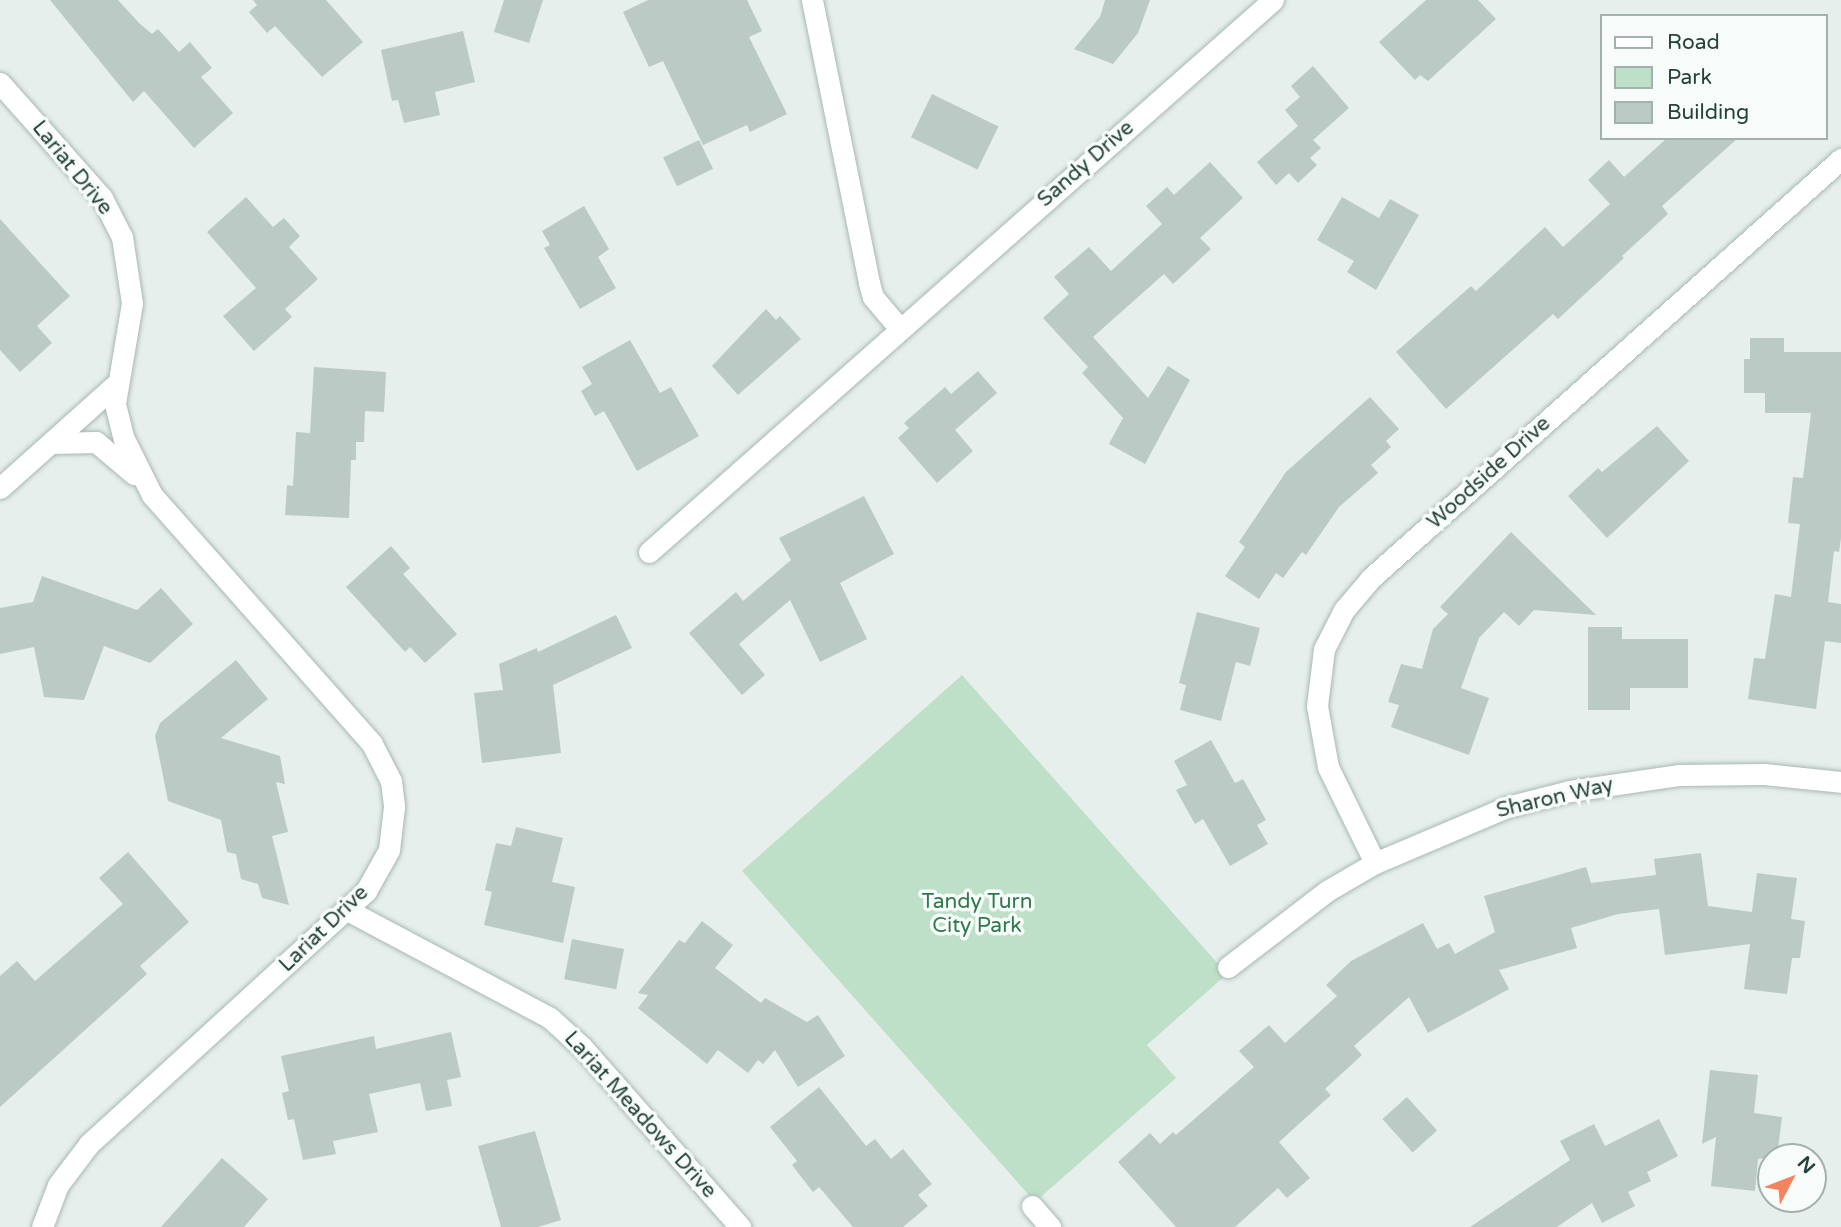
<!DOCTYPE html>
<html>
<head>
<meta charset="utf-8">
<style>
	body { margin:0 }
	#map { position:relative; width:1841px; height:1227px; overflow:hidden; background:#e6efeb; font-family:"Varela Round",sans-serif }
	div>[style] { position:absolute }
	.green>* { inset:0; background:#bfe0c8 }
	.building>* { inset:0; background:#bbcac4; transform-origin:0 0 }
	.roads { filter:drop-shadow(0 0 2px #a8b8b2) drop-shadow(0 0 2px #a8b8b2) }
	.minor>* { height:21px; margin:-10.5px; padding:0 10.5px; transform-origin:10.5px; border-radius:10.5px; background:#fff }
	span { translate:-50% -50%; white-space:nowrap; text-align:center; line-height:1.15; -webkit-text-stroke:7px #f7fbf9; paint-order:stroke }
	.street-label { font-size:21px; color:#24423a }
	.park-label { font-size:21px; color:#2d7a4b }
	.legend { position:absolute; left:1600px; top:14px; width:228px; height:126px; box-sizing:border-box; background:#f7fbf9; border:2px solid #a3b1ad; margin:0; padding:9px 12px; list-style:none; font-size:21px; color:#24423a }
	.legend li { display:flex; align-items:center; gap:14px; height:35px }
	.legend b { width:35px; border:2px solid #a3b1ad }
	.north { position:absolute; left:1757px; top:1143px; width:70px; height:70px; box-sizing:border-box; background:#f7fbf9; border:2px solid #a3b1ad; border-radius:50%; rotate:48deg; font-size:19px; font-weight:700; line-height:28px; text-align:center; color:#24423a }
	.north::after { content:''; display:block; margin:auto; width:24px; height:32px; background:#f4845f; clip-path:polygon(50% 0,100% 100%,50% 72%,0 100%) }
</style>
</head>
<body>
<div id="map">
	<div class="green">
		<i style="clip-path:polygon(962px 675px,1227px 974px,1147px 1045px,1176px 1078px,1035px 1202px,742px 871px)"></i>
	</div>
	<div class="building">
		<i style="clip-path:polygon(50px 0,118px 0,139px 23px,152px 34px,158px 29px,179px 52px,190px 42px,212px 68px,201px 77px,233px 113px,194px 148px,144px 91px,133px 102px)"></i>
		<i style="clip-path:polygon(253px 0,326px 0,363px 42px,322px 77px,275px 26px,267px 33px,249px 12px,257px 5px)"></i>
		<i style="clip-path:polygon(504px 0,543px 0,529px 43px,494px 32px)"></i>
		<i style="clip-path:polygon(648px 0,747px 0,762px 31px,749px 37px,787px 114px,750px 132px,747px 125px,703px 145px,663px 61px,649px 67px,623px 12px)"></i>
		<i style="clip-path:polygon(1105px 0,1150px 0,1138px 33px,1113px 64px,1074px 49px,1100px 17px)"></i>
		<i style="clip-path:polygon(1426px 0,1478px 0,1496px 19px,1428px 81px,1420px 75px,1415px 80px,1379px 42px)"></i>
		<i style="clip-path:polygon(463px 31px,475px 82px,435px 92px,440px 115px,404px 123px,398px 100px,392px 101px,381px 50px)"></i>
		<i style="clip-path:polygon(1313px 66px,1349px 108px,1313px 140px,1321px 148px,1310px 158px,1317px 165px,1298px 183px,1289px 173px,1276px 185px,1257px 162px,1298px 126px,1285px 110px,1300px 97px,1291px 86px)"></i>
		<i style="left:932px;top:94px;width:74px;height:48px;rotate:26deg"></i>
		<i style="clip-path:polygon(1667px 138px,1738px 138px,1662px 206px,1668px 214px,1622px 256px,1624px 258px,1558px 319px,1553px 314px,1446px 409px,1396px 352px,1471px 286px,1476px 291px,1545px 227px,1563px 247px,1610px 204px,1588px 180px,1609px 160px,1624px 177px)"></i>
		<i style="left:699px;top:140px;width:32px;height:40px;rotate:64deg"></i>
		<i style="clip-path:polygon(1210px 162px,1243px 198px,1200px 238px,1211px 249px,1173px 284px,1164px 274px,1093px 337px,1148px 398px,1168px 366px,1190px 380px,1145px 464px,1109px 444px,1123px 418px,1082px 373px,1088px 367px,1043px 318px,1069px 294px,1054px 277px,1089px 247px,1111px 271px,1162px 224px,1146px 206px,1167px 187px,1174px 195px)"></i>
		<i style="clip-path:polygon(246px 197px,273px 227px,284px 218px,300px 236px,289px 247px,318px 279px,285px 309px,292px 317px,254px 351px,223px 316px,256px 288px,207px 232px)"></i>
		<i style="clip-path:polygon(1342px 197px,1379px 218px,1390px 199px,1419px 215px,1376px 290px,1347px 272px,1354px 261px,1317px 240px)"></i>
		<i style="clip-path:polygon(584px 206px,609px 249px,598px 257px,616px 288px,580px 309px,544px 248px,550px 245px,542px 231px)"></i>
		<i style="clip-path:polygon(0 219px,70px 296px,37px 326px,52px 343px,20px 372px,0 350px)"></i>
		<i style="clip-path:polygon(766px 309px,776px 320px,780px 316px,801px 339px,738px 395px,712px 366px)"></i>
		<i style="clip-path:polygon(1750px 338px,1784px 338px,1784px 352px,1841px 352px,1841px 538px,1839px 552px,1834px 551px,1828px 602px,1841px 604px,1841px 643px,1825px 641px,1816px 709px,1748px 699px,1754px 658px,1765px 659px,1775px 594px,1791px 597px,1800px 524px,1788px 523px,1793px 477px,1803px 478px,1811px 413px,1765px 413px,1765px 393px,1744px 393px,1744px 359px,1750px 359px)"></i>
		<i style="clip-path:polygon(630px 340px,660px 393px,671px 387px,699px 436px,637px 471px,604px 411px,595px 416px,581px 391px,592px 384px,582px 367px)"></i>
		<i style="clip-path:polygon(314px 367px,386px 372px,384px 412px,365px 411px,364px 442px,356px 442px,356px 460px,351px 460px,349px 518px,285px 515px,287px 485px,293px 486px,296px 432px,310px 433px)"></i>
		<i style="clip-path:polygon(978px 371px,997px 393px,955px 430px,973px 451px,937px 483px,898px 438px,909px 428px,904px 423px,945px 387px,951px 394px)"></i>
		<i style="clip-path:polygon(1370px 397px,1399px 429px,1386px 441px,1391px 447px,1371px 465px,1378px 473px,1339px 507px,1306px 555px,1302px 552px,1283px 578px,1276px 573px,1259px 599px,1225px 576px,1245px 547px,1239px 542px,1286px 472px)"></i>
		<i style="clip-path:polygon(1657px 426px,1689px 461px,1607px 538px,1568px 496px,1598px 468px,1602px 472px)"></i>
		<i style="clip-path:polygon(864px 496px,894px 554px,840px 583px,867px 639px,820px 662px,790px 600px,739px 644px,765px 675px,742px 695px,689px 633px,736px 592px,743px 601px,791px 560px,779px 538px)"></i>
		<i style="clip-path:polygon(1511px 532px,1596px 615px,1534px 610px,1519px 626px,1504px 612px,1479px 638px,1461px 688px,1489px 698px,1469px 755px,1391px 727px,1399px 705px,1388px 702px,1401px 664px,1422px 669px,1433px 629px,1448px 614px,1440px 607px)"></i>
		<i style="clip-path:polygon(391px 546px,410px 568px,403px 574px,457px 634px,425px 663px,410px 647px,405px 652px,346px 587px)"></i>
		<i style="clip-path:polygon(42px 576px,137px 610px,161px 588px,193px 624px,150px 663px,104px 646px,84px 700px,44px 697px,34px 647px,0 654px,0 608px,33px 602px)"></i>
		<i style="clip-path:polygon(1197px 612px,1260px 628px,1250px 666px,1236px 662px,1221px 721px,1180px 710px,1186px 685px,1179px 683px)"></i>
		<i style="clip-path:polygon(616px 615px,632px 648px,553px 685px,561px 753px,482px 763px,474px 693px,503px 690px,499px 664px,537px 648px,538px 652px)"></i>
		<i style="clip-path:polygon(1588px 627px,1622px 627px,1622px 639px,1688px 639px,1688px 688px,1630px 688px,1630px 710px,1588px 710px)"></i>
		<i style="clip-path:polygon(236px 660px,268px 699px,221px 738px,280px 756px,285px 784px,276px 782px,288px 832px,272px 836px,289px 905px,262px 898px,258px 884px,241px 879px,236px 854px,227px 852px,221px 820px,168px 801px,155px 736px,160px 723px)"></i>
		<i style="clip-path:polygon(1211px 740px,1235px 783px,1243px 779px,1266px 820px,1257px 825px,1268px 844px,1230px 866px,1203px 819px,1195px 824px,1176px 790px,1187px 785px,1174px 761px)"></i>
		<i style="clip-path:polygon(516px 827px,563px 838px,552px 882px,575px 887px,563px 943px,484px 925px,492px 892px,485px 890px,496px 843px,511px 846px)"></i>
		<i style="clip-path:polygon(128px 852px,189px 922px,140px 966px,147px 974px,0 1107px,0 976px,17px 961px,35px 981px,123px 904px,99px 878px)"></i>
		<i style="clip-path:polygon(1701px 853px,1708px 906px,1752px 912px,1757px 873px,1797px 878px,1791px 919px,1805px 921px,1800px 958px,1792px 958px,1787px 994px,1744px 989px,1750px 944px,1665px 955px,1659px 909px,1618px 914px,1571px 928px,1577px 948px,1499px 970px,1509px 989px,1428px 1033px,1409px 997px,1354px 1046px,1362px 1055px,1325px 1089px,1331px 1095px,1279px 1142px,1310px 1178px,1287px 1198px,1278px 1188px,1235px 1227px,1176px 1227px,1118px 1162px,1150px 1133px,1160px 1144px,1173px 1132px,1176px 1135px,1254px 1067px,1239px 1051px,1269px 1025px,1285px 1043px,1337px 996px,1326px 985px,1351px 961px,1423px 923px,1437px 949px,1449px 943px,1455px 954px,1495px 932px,1484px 896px,1586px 867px,1591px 883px,1656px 875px,1654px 859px)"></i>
		<i style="clip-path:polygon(702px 921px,733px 945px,715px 968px,761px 1003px,765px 998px,807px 1022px,818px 1015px,845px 1056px,798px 1087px,775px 1050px,763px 1064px,758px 1060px,748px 1073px,718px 1050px,707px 1064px,638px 1008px,648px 995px,638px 993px,679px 940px,685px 943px)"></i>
		<i style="left:572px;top:939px;width:53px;height:41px;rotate:11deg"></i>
		<i style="clip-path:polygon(451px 1032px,461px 1077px,447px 1080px,452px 1106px,426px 1111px,420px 1083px,369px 1094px,378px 1132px,333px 1141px,336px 1154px,303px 1160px,294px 1119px,288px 1120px,282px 1093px,289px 1091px,281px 1056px,374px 1036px,376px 1049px)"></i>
		<i style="clip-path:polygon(1710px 1070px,1758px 1075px,1754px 1113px,1782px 1117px,1777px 1157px,1758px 1159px,1755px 1191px,1711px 1186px,1716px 1137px,1702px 1144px)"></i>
		<i style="clip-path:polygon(819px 1087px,866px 1146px,875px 1139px,891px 1159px,903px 1149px,932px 1184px,918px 1195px,928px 1206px,903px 1227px,853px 1227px,819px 1187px,813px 1192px,792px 1165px,797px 1161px,770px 1127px)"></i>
		<i style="left:1407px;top:1097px;width:45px;height:33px;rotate:48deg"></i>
		<i style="clip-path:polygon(1659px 1119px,1678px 1156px,1647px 1172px,1651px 1181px,1628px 1192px,1635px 1206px,1602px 1223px,1592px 1203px,1557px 1227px,1470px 1227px,1570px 1160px,1560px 1141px,1594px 1124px,1605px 1146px)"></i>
		<i style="clip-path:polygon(535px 1131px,561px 1220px,538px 1227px,501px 1227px,478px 1146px)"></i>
		<i style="clip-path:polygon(222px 1158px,268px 1199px,244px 1227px,161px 1227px)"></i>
	</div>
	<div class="roads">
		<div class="minor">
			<i style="left:812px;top:0;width:289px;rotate:78.6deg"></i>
			<i style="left:869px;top:283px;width:15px;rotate:74deg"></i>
			<i style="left:873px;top:297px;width:42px;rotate:49.8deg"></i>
			<i style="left:0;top:83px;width:154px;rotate:48.4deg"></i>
			<i style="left:102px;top:198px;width:44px;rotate:62.9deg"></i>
			<i style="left:122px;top:237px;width:67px;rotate:81.4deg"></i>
			<i style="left:132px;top:303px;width:102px;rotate:99.6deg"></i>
			<i style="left:115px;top:404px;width:36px;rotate:76deg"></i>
			<i style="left:124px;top:439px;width:63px;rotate:63.4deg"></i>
			<i style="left:152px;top:495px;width:332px;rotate:48.5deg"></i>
			<i style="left:372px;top:744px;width:42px;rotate:62.8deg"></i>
			<i style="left:391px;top:781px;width:26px;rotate:83deg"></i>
			<i style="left:394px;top:807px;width:43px;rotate:96.6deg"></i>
			<i style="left:389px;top:850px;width:47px;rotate:119.3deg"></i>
			<i style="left:366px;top:891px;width:375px;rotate:137.6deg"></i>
			<i style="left:89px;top:1144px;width:51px;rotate:127.1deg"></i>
			<i style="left:58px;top:1185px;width:45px;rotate:110.9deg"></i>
			<i style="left:51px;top:443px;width:45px;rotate:-1.3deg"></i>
			<i style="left:96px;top:442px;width:50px;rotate:40.1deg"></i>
			<i style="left:0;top:488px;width:154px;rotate:-41.8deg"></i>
			<i style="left:649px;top:552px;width:833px;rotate:-41.5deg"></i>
			<i style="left:1375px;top:863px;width:107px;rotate:-116.1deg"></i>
			<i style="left:1328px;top:767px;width:62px;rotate:-100.2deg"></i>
			<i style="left:1317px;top:706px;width:57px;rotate:-83deg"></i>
			<i style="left:1324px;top:649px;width:44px;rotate:-62.9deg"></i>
			<i style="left:1344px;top:610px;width:42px;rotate:-49.8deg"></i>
			<i style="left:1371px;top:578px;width:630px;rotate:-41.72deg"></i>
			<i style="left:349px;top:911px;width:228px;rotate:28deg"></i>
			<i style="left:550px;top:1018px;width:43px;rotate:42.2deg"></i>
			<i style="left:582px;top:1047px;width:240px;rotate:48.7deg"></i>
			<i style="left:1228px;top:967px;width:125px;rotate:-37.5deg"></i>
			<i style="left:1327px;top:891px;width:56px;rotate:-30.3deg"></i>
			<i style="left:1375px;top:863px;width:143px;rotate:-23deg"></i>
			<i style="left:1507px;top:807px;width:65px;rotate:-14.3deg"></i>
			<i style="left:1570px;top:791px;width:109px;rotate:-8.4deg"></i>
			<i style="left:1678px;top:775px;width:86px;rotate:-0.7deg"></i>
			<i style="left:1764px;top:774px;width:77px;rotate:5.9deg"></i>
			<i style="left:1032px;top:1206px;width:28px;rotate:49deg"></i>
		</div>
	</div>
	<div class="street-label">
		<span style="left:1086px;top:164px;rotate:-41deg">Sandy Drive</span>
		<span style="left:72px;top:168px;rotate:51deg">Lariat Drive</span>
		<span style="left:1489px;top:473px;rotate:-42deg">Woodside Drive</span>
		<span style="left:1555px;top:798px;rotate:-13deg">Sharon Way</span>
		<span style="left:324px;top:929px;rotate:-44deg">Lariat Drive</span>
		<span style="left:640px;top:1115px;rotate:48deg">Lariat Meadows Drive</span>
	</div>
	<div class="park-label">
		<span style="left:977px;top:914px">Tandy Turn<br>City Park</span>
	</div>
	<ul class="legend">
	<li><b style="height:9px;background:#fff"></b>Road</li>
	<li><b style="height:19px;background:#bfe0c8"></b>Park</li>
	<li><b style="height:19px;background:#bbcac4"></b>Building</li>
	</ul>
	<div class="north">N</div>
</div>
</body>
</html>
